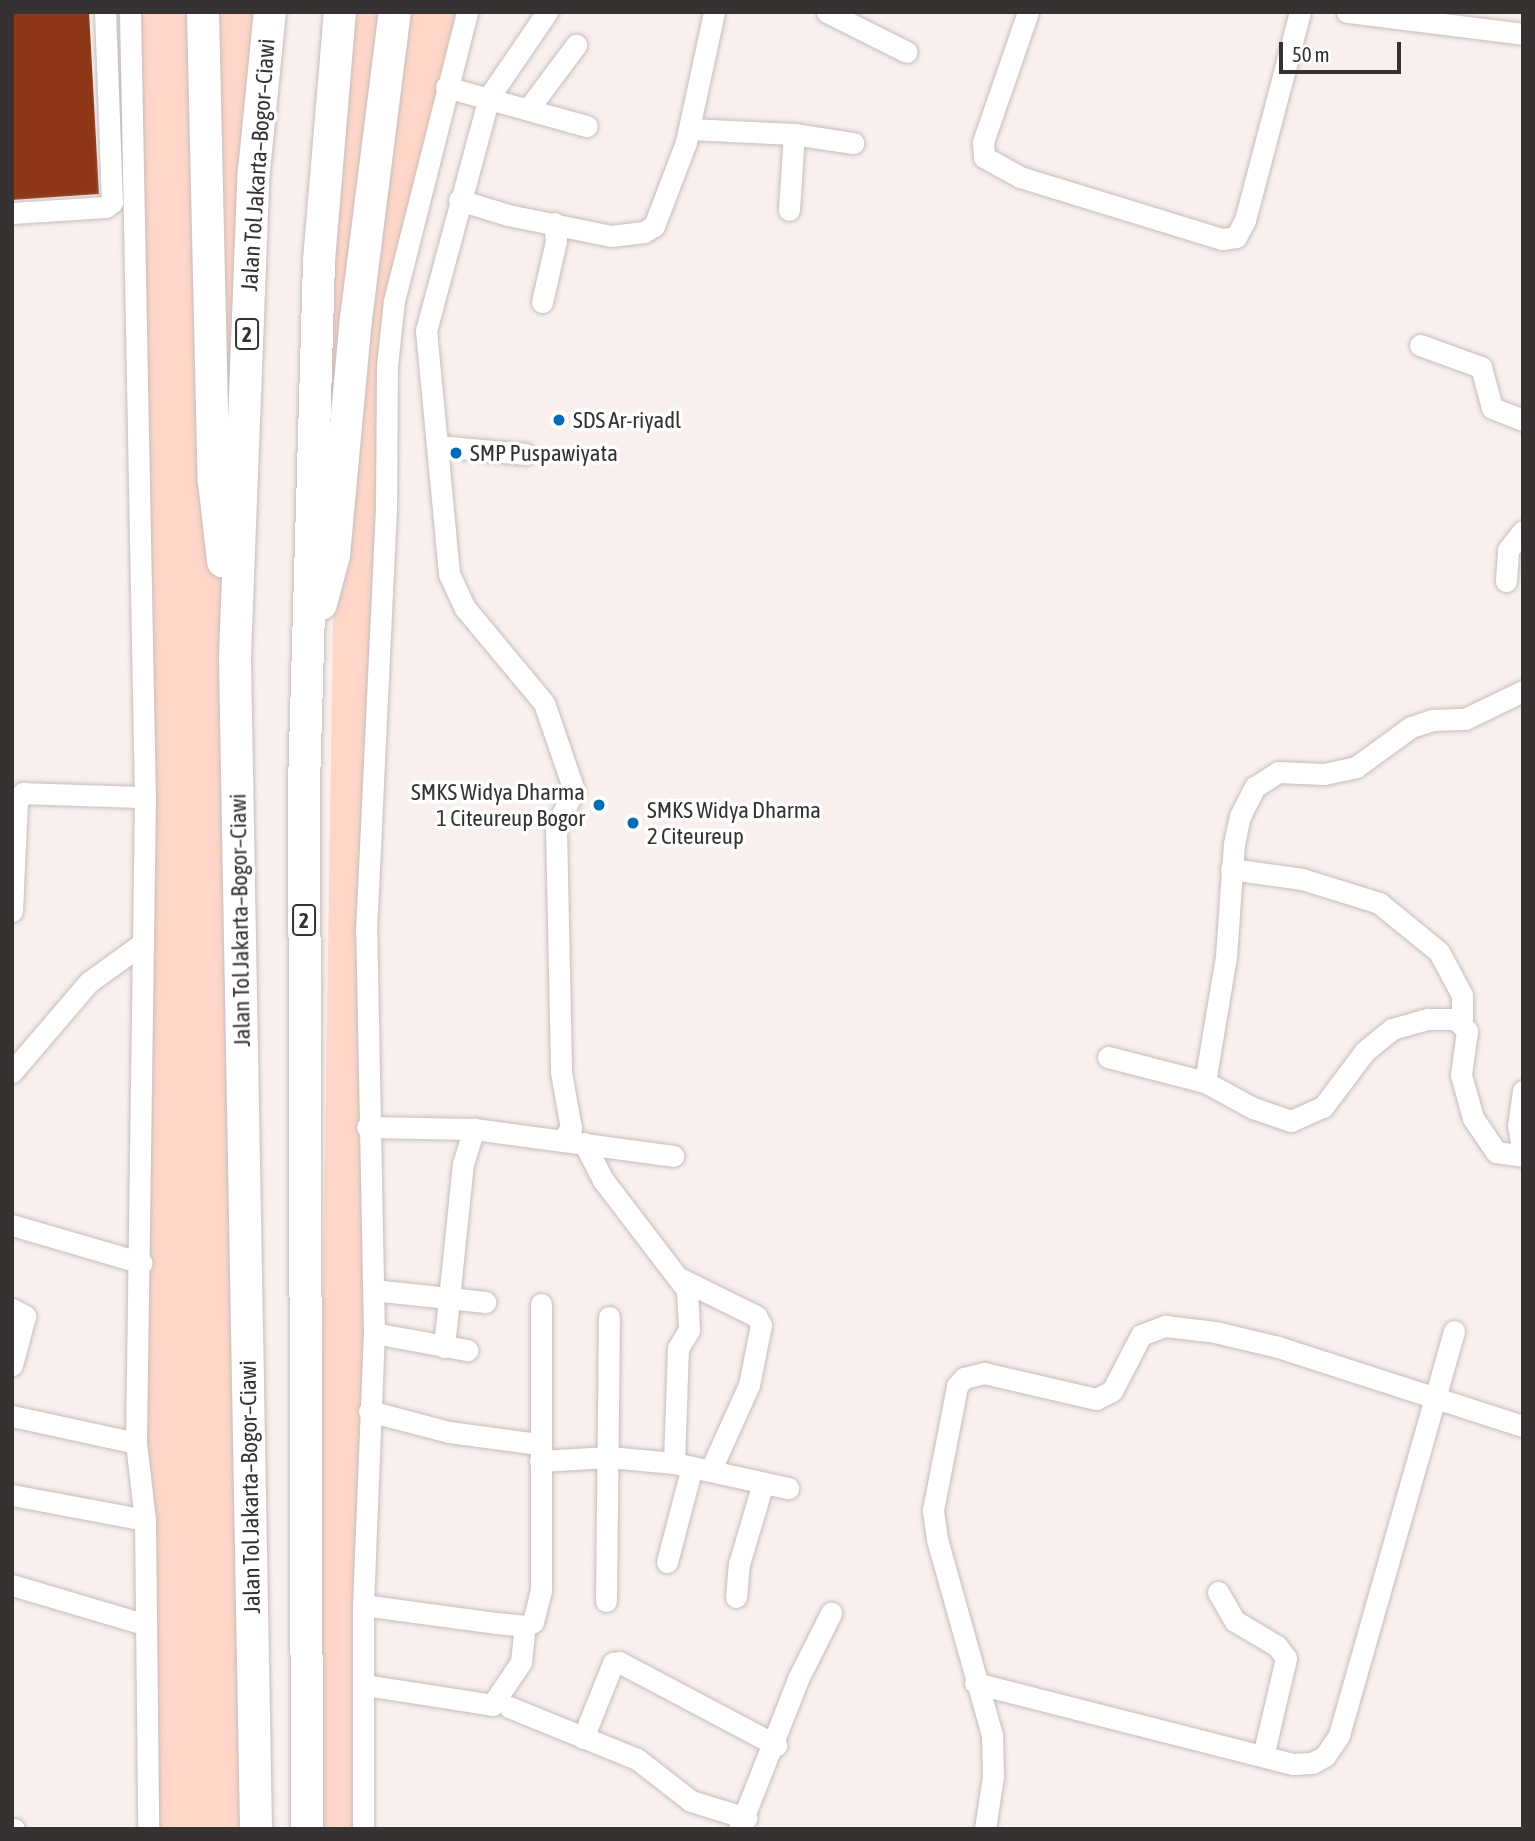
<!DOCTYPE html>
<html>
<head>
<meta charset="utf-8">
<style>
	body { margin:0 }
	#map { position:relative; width:1535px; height:1841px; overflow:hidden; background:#f9f0ed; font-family:"Asap Condensed",sans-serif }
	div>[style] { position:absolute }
	.green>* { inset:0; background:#ffd6c8 }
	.building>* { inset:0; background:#8d3718 }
	.roads { filter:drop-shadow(0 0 2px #c7bebc) drop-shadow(0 0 2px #c7bebc) }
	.minor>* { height:21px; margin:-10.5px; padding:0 10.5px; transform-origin:10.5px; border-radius:10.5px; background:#fff }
	.highway>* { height:32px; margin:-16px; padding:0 16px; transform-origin:16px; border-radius:16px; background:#fff }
	.dots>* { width:19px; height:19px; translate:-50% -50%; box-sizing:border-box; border:4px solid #fff; border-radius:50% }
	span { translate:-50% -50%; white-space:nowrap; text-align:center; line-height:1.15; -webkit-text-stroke:7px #fff; paint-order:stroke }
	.shield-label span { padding:2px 5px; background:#fff; border:2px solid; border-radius:5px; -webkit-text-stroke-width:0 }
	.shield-label { font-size:21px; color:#363231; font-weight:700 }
	.street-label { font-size:23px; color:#363231 }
	.poi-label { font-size:23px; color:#363231 }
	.left { translate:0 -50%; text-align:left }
	.right { translate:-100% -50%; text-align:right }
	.frame { position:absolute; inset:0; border:14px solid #363231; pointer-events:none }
	.scale { position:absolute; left:1279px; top:42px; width:122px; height:32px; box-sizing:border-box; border:4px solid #363231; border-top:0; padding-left:9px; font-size:21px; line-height:24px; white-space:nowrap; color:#363231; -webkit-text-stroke:5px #fff; paint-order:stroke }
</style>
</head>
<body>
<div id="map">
	<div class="green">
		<i style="clip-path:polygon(132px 12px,272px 12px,235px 656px,255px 1829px,144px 1829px)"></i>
		<i style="clip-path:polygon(358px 12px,467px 12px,394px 301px,366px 932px,363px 1829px,315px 1829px,334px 555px,319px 250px,331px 93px)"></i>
	</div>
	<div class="building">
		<i style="clip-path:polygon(12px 12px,89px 12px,99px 194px,12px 200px)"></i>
	</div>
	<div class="roads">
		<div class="minor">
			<i style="left:130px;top:12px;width:785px;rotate:88.91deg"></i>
			<i style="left:145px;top:797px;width:646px;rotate:90.8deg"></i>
			<i style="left:136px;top:1443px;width:78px;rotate:83.3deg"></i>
			<i style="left:145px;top:1520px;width:309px;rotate:89.4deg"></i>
			<i style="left:547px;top:12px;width:103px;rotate:124.3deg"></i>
			<i style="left:489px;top:97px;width:241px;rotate:105.1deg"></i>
			<i style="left:426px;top:330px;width:245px;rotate:84.6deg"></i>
			<i style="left:449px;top:574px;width:38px;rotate:65deg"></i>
			<i style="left:465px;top:608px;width:124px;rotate:50.3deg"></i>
			<i style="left:544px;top:703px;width:92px;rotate:71deg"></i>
			<i style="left:574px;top:790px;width:41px;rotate:115.9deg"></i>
			<i style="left:556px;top:827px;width:245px;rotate:88.8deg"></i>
			<i style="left:561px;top:1072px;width:57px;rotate:79.9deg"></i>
			<i style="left:571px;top:1128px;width:14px;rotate:126deg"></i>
			<i style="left:827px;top:12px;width:89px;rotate:26.6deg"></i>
			<i style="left:1028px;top:12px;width:138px;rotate:109.1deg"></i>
			<i style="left:983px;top:142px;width:15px;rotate:86deg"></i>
			<i style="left:984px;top:157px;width:41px;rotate:29.1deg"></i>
			<i style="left:1020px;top:177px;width:211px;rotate:17.1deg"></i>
			<i style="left:1222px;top:239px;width:14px;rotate:-8deg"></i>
			<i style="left:1236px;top:237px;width:19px;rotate:-62deg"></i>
			<i style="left:1245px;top:220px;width:215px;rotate:-75.2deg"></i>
			<i style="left:1347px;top:12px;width:177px;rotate:7.1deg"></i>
			<i style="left:446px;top:87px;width:146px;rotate:15.5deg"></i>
			<i style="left:529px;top:108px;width:79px;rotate:-53.3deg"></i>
			<i style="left:689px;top:129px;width:105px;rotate:2.7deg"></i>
			<i style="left:794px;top:134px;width:76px;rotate:93.8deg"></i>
			<i style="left:794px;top:134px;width:60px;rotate:8.7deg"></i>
			<i style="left:459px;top:200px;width:51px;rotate:17deg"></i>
			<i style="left:508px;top:215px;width:105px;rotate:11.5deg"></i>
			<i style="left:611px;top:236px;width:33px;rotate:-7deg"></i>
			<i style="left:644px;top:232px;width:12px;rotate:-31deg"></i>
			<i style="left:654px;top:226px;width:90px;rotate:-69.1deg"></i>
			<i style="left:686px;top:142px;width:133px;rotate:-77.8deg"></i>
			<i style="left:12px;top:213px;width:94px;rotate:-3.7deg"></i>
			<i style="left:106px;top:207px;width:8px;rotate:-40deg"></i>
			<i style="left:112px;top:202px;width:190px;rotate:-92.1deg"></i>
			<i style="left:542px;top:302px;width:63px;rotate:-77.1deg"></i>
			<i style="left:556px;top:241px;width:18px;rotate:-96deg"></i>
			<i style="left:1420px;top:345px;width:65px;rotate:19.8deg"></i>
			<i style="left:1481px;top:367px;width:42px;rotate:75deg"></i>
			<i style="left:1492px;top:408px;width:33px;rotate:21deg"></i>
			<i style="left:438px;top:446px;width:88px;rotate:5.2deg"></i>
			<i style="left:1506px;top:581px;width:31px;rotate:-86deg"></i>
			<i style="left:1508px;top:550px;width:24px;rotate:-52deg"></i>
			<i style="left:1231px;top:869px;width:72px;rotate:8deg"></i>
			<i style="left:1302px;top:879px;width:81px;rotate:17.3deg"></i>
			<i style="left:1379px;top:903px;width:77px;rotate:39.2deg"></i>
			<i style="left:1439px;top:952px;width:49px;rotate:61.9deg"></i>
			<i style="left:1462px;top:995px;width:26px;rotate:90deg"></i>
			<i style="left:12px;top:911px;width:109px;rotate:-87.4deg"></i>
			<i style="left:17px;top:802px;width:11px;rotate:-56deg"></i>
			<i style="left:23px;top:793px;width:122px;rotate:1.9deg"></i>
			<i style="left:1108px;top:1057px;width:100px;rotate:14.5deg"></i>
			<i style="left:1205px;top:1082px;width:55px;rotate:28.4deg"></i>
			<i style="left:1253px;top:1108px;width:40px;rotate:18.9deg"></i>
			<i style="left:1291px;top:1121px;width:35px;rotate:-24deg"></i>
			<i style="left:1323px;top:1107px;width:70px;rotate:-53.1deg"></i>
			<i style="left:1365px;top:1051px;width:35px;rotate:-39deg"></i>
			<i style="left:1392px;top:1029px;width:37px;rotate:-16deg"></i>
			<i style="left:1428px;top:1019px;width:28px"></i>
			<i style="left:1456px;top:1019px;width:16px;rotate:47deg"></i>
			<i style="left:1467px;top:1031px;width:44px;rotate:97.8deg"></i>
			<i style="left:1461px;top:1075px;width:45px;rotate:74.4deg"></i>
			<i style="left:1473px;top:1118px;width:41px;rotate:55.9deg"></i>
			<i style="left:1496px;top:1152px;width:27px;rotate:8deg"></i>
			<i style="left:12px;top:1072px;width:118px;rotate:-49.5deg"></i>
			<i style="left:89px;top:982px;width:67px;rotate:-35.8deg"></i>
			<i style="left:1205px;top:1082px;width:127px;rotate:-80.5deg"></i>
			<i style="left:1226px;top:957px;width:113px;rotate:-86deg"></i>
			<i style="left:1234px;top:844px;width:29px;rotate:-78deg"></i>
			<i style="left:1240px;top:816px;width:33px;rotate:-63deg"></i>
			<i style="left:1255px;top:787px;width:27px;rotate:-33deg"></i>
			<i style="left:1278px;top:772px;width:46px;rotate:2.5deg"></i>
			<i style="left:1324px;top:774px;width:33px;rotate:-12deg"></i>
			<i style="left:1356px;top:767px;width:68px;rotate:-36deg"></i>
			<i style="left:1411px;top:727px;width:22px;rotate:-18deg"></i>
			<i style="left:1432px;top:720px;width:33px;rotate:-2deg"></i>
			<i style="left:1465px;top:719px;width:64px;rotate:-25.8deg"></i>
			<i style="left:1523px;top:1091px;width:34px;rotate:98deg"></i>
			<i style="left:1518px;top:1125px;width:27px;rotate:80deg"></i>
			<i style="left:367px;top:1127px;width:107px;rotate:1.1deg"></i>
			<i style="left:474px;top:1129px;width:201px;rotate:7.7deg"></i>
			<i style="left:584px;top:1143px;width:42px;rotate:62.8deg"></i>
			<i style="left:603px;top:1180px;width:138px;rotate:52.6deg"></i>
			<i style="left:687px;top:1290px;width:40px;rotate:87.1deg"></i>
			<i style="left:689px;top:1330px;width:21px;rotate:121deg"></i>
			<i style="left:678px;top:1348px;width:115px;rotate:92deg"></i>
			<i style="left:12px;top:1225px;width:135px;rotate:16.3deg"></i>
			<i style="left:681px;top:1279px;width:84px;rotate:26.3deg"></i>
			<i style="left:756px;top:1316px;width:10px;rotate:61deg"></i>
			<i style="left:761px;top:1325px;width:61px;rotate:101.3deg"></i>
			<i style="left:749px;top:1385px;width:92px;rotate:114.3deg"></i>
			<i style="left:373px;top:1290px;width:113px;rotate:6.1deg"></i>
			<i style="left:12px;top:1309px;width:15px;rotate:28deg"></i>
			<i style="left:25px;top:1316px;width:51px;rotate:104.9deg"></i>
			<i style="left:374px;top:1333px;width:95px;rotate:10.4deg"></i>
			<i style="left:444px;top:1347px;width:184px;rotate:-84.1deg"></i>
			<i style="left:463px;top:1164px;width:37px;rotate:-73deg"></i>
			<i style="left:369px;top:1411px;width:83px;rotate:14.7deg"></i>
			<i style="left:449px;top:1432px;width:91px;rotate:7.6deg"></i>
			<i style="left:12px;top:1416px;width:127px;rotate:12.3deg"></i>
			<i style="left:540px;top:1461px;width:69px;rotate:-3.3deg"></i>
			<i style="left:609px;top:1457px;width:65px;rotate:5.3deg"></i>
			<i style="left:674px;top:1463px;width:117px;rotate:12.4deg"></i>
			<i style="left:12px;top:1495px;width:135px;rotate:10.6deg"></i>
			<i style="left:667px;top:1562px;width:98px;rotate:-75.3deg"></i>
			<i style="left:12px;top:1585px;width:138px;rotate:16.5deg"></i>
			<i style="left:1218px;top:1592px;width:34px;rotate:60deg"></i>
			<i style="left:1235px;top:1621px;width:49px;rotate:30.8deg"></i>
			<i style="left:1277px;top:1646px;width:15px;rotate:53deg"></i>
			<i style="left:1286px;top:1658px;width:101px;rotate:103.2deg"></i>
			<i style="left:736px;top:1597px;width:33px;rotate:-85deg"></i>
			<i style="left:739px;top:1564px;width:84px;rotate:-73.5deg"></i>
			<i style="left:606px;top:1601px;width:284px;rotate:-89.4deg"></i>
			<i style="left:363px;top:1605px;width:135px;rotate:7.7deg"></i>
			<i style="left:497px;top:1623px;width:28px;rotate:6deg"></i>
			<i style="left:525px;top:1626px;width:9px;rotate:-27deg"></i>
			<i style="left:533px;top:1622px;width:33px;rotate:-76deg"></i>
			<i style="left:541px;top:1590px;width:286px;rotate:-90deg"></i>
			<i style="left:975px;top:1683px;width:328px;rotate:14.3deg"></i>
			<i style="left:1293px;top:1764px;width:19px;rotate:-3deg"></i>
			<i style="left:1312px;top:1763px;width:15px;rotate:-28deg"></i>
			<i style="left:1325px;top:1756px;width:25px;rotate:-56deg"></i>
			<i style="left:1339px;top:1735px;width:420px;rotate:-74.1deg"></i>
			<i style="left:365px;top:1685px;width:129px;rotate:8.9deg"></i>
			<i style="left:492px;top:1705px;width:52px;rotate:-56deg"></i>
			<i style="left:521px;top:1662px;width:36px;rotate:-84deg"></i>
			<i style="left:509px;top:1707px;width:138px;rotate:22.1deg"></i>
			<i style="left:637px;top:1759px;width:68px;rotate:37.9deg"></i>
			<i style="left:691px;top:1801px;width:58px;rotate:17.2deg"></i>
			<i style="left:583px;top:1738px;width:81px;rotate:-68.2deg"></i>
			<i style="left:613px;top:1663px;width:6px;rotate:-9deg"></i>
			<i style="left:619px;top:1662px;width:178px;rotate:27.9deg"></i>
			<i style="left:12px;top:1829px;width:2px"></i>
			<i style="left:363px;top:1829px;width:224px;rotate:-90deg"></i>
			<i style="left:363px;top:1605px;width:272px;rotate:-87.7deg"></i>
			<i style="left:374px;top:1333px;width:401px;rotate:-91.1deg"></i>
			<i style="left:366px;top:932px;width:425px;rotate:-87.3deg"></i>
			<i style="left:386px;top:507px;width:141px;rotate:-89.6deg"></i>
			<i style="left:387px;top:366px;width:65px;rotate:-83.9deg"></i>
			<i style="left:394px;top:301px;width:298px;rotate:-75.8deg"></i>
			<i style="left:739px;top:1829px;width:163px;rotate:-68.5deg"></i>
			<i style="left:799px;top:1677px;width:72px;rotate:-63.4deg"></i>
			<i style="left:985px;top:1829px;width:54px;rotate:-81.4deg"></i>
			<i style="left:993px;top:1776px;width:41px;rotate:-91.4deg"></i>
			<i style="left:992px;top:1735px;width:204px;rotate:-105.7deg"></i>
			<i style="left:937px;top:1539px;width:29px;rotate:-98deg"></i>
			<i style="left:933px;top:1510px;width:126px;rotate:-79deg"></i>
			<i style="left:957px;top:1386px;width:11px;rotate:-49deg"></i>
			<i style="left:964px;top:1378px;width:21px;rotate:-14deg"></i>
			<i style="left:984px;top:1373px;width:115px;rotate:13.1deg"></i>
			<i style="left:1096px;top:1399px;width:18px;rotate:-27deg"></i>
			<i style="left:1112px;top:1391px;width:63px;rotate:-62.6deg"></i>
			<i style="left:1141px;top:1335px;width:26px;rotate:-21deg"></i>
			<i style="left:1165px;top:1326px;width:50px;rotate:6.8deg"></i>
			<i style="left:1215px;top:1332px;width:65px;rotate:13.4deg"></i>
			<i style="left:1278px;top:1347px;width:257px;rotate:17.9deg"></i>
		</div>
		<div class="highway">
			<i style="left:203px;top:12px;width:469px;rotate:88.7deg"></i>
			<i style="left:214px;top:481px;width:81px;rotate:83.6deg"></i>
			<i style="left:321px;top:604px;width:51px;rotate:-75.1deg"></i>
			<i style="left:334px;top:555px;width:237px;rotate:-84.7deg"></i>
			<i style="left:356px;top:319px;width:309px;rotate:-82.8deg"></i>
			<i style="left:256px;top:1829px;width:1173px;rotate:-91.03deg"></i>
			<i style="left:235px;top:656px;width:485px;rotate:-87.8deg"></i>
			<i style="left:254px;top:171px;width:160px;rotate:-84.3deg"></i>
			<i style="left:307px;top:1829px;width:1044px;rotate:-90.16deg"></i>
			<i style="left:304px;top:785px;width:524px;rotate:-88.36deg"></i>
			<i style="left:319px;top:261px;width:250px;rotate:-85.2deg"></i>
		</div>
	</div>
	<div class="dots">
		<i style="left:559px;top:420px;background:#006bb6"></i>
		<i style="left:456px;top:453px;background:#006bb6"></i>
		<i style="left:599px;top:805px;background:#006bb6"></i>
		<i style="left:633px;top:823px;background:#006bb6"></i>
	</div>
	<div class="shield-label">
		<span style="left:247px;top:334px">2</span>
		<span style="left:304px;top:920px">2</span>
	</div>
	<div class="street-label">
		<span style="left:258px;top:165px;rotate:-86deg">Jalan Tol Jakarta–Bogor–Ciawi</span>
		<span style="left:240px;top:920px;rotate:-91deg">Jalan Tol Jakarta–Bogor–Ciawi</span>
		<span style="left:250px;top:1487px;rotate:-91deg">Jalan Tol Jakarta–Bogor–Ciawi</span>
	</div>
	<div class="poi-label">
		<span class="left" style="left:573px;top:420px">SDS Ar-riyadl</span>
		<span class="left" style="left:470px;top:453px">SMP Puspawiyata</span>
		<span class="right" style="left:585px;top:805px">SMKS Widya Dharma<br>1 Citeureup Bogor</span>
		<span class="left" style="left:647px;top:823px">SMKS Widya Dharma<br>2 Citeureup</span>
	</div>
	<div class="frame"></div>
	<div class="scale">50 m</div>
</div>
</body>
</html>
